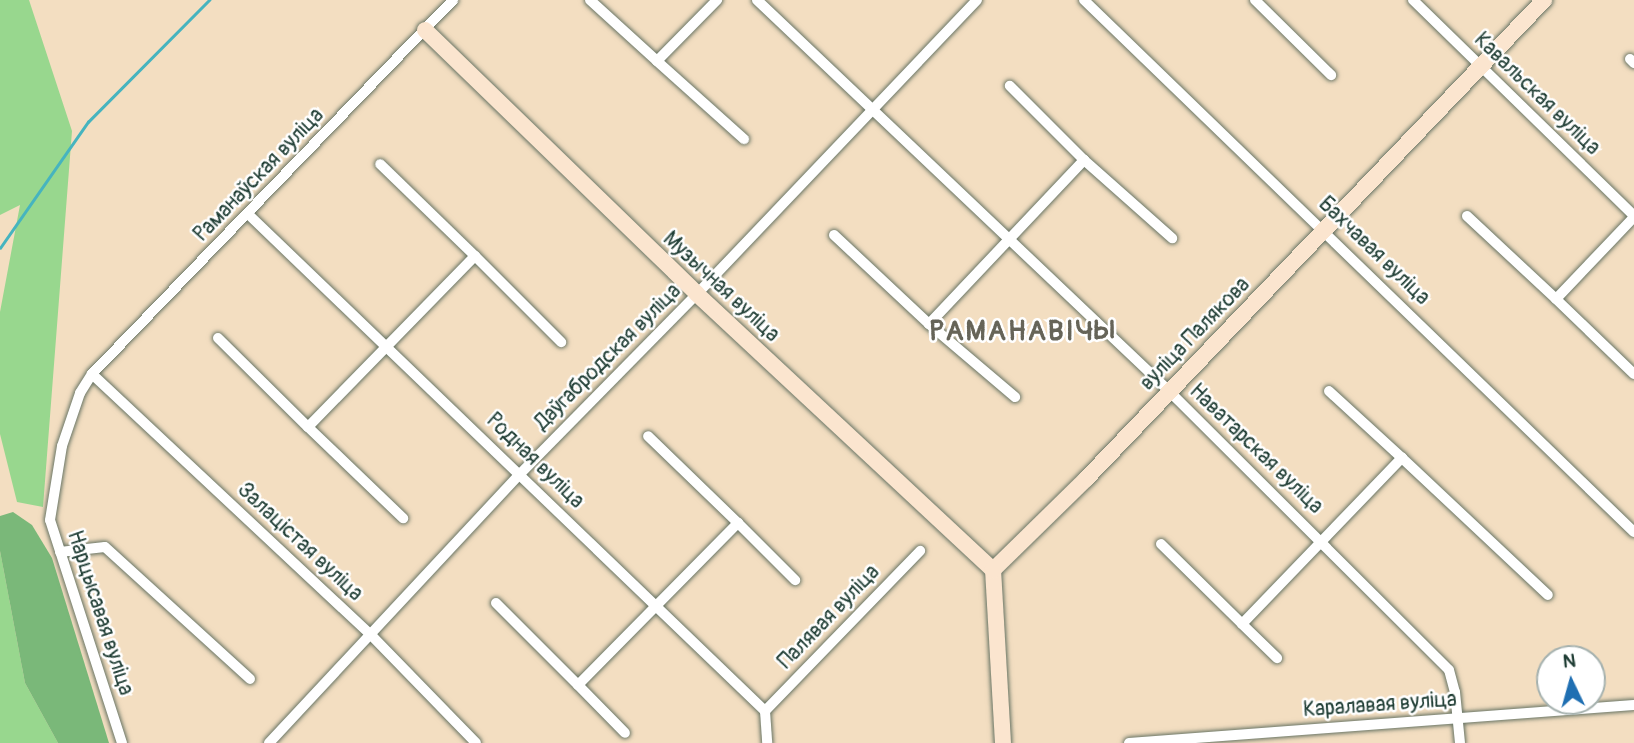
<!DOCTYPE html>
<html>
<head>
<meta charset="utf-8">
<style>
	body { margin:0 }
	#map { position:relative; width:1634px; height:743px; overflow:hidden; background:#f3dec1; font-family:Pangolin,sans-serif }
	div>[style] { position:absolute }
	.green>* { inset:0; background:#98d78e }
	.forest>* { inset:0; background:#7ab879 }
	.stream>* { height:2.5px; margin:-1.25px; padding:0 1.25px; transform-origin:1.25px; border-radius:1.25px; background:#46b4bf }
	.roads { filter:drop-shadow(0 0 2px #697565) drop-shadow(0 0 2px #697565) }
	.street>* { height:10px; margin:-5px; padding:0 5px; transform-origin:5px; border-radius:5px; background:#fff }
	.secondary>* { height:16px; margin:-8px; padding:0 8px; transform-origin:8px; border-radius:8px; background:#fbe5cf }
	span { translate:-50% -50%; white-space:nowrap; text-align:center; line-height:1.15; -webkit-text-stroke:5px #fff; paint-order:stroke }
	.street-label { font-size:21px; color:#1f3d34 }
	.district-label { font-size:28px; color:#666458; font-weight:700; letter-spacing:2px }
	.north { position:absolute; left:1536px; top:645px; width:70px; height:70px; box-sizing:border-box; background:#fff; border:2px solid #a5b1ae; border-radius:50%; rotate:355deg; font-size:19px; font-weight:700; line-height:28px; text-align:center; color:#1f3d34 }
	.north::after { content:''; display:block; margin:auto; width:24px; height:32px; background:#1f6fb2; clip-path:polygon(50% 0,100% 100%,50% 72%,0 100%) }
</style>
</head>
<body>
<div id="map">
	<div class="green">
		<i style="clip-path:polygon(0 0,29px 0,72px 131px,43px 507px,17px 502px,0 434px,0 312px,20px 205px,0 215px)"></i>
		<i style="clip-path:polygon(0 551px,25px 683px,58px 743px,0 743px)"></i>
	</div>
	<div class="forest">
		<i style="clip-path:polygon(13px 512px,32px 525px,52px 558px,109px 743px,58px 743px,25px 683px,0 551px,0 516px)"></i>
	</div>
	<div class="stream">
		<i style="left:0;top:248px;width:154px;rotate:-55.1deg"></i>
		<i style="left:88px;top:122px;width:172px;rotate:-45.2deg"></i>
	</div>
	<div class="roads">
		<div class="street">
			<i style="left:590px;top:0;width:91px;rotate:42.3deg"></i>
			<i style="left:657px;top:61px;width:86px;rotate:-45.5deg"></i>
			<i style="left:757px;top:0;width:568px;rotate:43.5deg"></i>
			<i style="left:1169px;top:391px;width:395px;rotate:44.9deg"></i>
			<i style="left:1449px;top:670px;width:23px;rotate:75deg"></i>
			<i style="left:1455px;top:692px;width:51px;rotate:84.4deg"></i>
			<i style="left:1084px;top:0;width:765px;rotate:44.05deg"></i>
			<i style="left:1255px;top:0;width:107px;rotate:44.6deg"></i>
			<i style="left:1413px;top:0;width:309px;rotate:44.3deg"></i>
			<i style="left:1630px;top:59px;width:6px;rotate:45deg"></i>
			<i style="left:657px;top:61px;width:117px;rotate:41.9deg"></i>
			<i style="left:1084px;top:160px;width:118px;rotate:41.6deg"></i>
			<i style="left:248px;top:214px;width:717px;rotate:43.87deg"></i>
			<i style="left:765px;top:711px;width:32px;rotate:86deg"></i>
			<i style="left:1467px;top:216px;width:122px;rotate:43deg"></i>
			<i style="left:1556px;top:299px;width:113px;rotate:-46.4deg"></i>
			<i style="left:834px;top:235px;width:130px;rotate:43.1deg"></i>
			<i style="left:929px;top:324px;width:226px;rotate:-46.6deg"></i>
			<i style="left:1084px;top:160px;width:105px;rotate:-135deg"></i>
			<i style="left:475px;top:256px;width:122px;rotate:45deg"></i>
			<i style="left:1556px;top:299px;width:108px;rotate:43.9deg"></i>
			<i style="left:929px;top:324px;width:113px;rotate:40.3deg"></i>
			<i style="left:218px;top:338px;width:127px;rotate:44.7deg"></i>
			<i style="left:308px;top:427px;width:239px;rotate:-45.7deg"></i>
			<i style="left:475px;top:256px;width:132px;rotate:-135.9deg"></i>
			<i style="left:92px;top:374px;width:383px;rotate:43.1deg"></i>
			<i style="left:372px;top:636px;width:149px;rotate:45.8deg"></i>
			<i style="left:308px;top:427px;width:132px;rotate:43.8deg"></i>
			<i style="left:1402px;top:458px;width:200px;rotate:43.2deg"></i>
			<i style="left:738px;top:523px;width:81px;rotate:45deg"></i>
			<i style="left:1161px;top:544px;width:114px;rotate:44.6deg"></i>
			<i style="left:1242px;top:624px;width:231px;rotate:-46.1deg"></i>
			<i style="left:1402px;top:458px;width:99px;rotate:-137.5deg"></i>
			<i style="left:60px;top:552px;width:45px;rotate:-6.3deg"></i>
			<i style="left:105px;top:547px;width:196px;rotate:42.3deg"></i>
			<i style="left:496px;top:603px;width:116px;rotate:45deg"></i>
			<i style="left:578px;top:685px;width:228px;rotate:-45.4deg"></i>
			<i style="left:738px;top:523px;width:125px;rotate:-136deg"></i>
			<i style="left:1242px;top:624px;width:49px;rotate:44.2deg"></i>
			<i style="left:578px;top:685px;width:67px;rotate:45.6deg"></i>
			<i style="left:765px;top:711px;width:223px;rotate:-45.9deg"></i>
			<i style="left:122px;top:743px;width:234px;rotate:-107.9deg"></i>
			<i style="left:50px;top:520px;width:75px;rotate:-80.8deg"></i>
			<i style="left:62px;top:446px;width:56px;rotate:-71.2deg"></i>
			<i style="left:80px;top:393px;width:22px;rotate:-58deg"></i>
			<i style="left:92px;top:374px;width:520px;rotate:-46.01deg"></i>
			<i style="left:269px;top:743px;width:368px;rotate:-47deg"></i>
			<i style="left:520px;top:474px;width:252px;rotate:-45.5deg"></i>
			<i style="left:697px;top:294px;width:406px;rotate:-46.4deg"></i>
			<i style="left:1129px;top:743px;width:506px;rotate:-4.3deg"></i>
		</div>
		<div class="secondary">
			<i style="left:425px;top:30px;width:379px;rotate:44.1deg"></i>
			<i style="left:697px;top:294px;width:405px;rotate:43deg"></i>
			<i style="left:1003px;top:743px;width:173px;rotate:-93.3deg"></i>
			<i style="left:993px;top:570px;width:130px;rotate:-44.4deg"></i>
			<i style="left:1086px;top:479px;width:663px;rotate:-46.28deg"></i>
		</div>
	</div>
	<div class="street-label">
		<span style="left:1537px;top:94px;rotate:44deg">Кавальская вуліца</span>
		<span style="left:259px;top:175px;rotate:-46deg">Раманаўская вуліца</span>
		<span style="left:1374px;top:251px;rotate:44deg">Бахчавая вуліца</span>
		<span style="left:721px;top:287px;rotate:43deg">Музычная вуліца</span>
		<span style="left:1195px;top:334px;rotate:-46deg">вуліца Палякова</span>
		<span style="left:608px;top:357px;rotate:-45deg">Даўгабродская вуліца</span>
		<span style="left:1256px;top:449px;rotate:44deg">Наватарская вуліца</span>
		<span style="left:535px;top:461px;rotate:44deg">Родная вуліца</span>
		<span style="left:300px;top:542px;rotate:43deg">Залацістая вуліца</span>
		<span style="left:100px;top:613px;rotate:72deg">Нарцысавая вуліца</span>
		<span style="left:829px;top:617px;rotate:-46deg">Палявая вуліца</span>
		<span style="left:1380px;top:705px;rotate:-4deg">Каралавая вуліца</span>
	</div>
	<div class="district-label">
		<span style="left:1023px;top:332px">РАМАНАВІЧЫ</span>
	</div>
	<div class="north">N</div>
</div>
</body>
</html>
